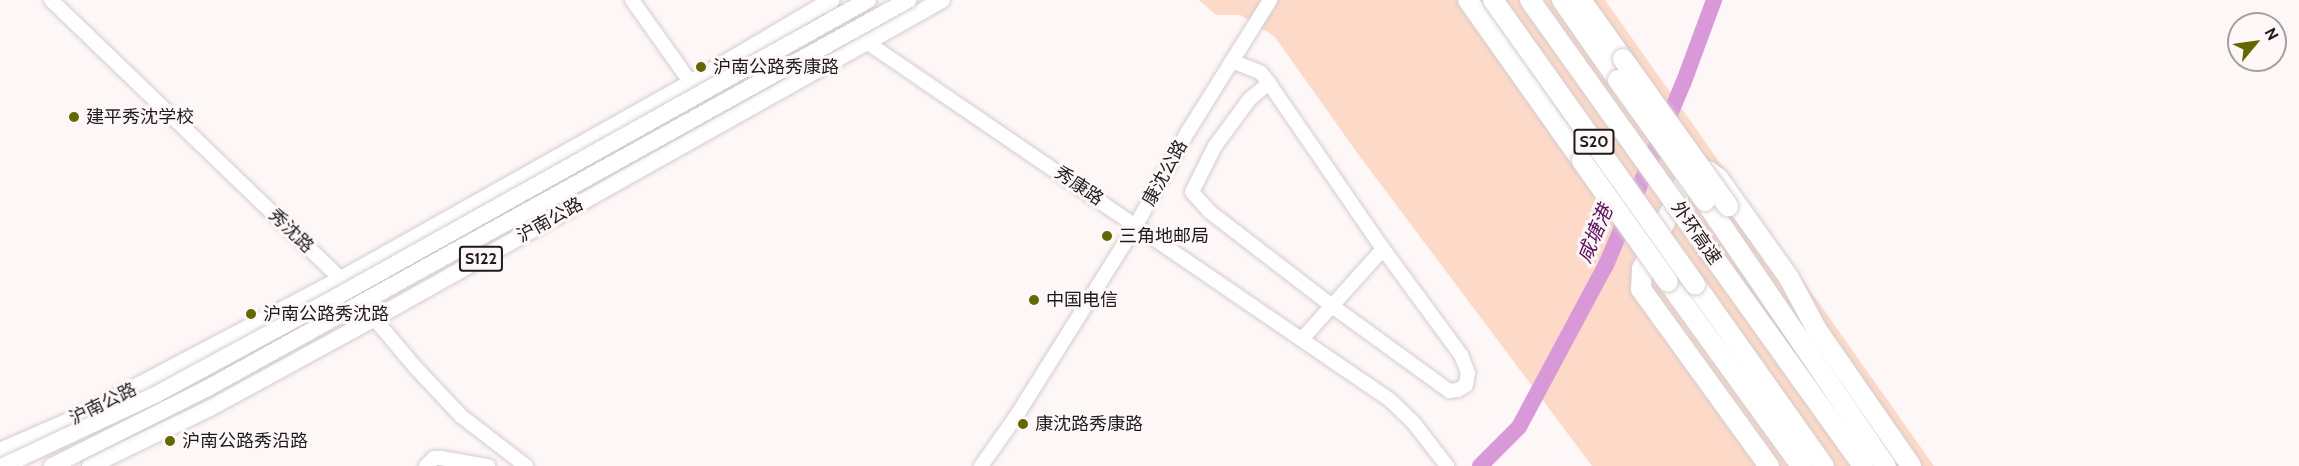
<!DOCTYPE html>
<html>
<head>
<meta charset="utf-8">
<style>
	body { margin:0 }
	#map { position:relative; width:2299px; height:466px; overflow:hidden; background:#fef7f8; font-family:Cabin,"Noto Sans SC",sans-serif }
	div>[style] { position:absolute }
	.green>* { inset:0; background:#fddac8 }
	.river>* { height:16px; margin:-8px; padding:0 8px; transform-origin:8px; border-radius:8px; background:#d999d8 }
	.roads { filter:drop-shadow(0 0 2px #d5cccd) drop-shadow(0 0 2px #d5cccd) }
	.minor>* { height:14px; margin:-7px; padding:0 7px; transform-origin:7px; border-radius:7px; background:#fff }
	.major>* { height:16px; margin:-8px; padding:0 8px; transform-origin:8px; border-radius:8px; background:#fff }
	.highway>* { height:20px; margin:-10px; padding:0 10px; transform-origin:10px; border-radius:10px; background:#fff }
	.bridges { filter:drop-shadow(0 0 2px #d5cccd) drop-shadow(0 0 2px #d5cccd) }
	.major-bridge>* { height:16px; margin:-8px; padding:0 8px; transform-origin:8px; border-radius:8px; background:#fff }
	.highway-bridge>* { height:20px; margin:-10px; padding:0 10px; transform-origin:10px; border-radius:10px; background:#fff }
	.dots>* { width:16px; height:16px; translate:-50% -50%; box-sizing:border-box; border:3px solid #fef7f8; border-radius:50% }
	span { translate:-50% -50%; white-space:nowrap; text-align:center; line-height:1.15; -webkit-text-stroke:6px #fef7f8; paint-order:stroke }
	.shield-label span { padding:2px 4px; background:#fef7f8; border:2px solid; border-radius:4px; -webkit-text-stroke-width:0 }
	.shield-label { font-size:16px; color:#1f1b1c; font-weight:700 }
	.poi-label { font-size:18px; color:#1f1b1c }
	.left { translate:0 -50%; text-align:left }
	.street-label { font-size:18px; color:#1f1b1c }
	.water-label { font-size:20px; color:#5c0f5e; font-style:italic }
	.north { position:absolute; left:2227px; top:12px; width:60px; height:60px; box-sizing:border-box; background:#fef7f8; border:2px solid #a59fa0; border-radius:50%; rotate:61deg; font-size:16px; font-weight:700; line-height:24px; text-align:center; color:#1f1b1c }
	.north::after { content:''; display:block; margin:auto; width:21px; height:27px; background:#656703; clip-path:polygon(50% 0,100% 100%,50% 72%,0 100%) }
</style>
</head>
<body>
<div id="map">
	<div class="green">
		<i style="clip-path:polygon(1199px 0,1605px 0,1934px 466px,1592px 466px,1358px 154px,1275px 37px,1240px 15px,1216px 15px)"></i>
	</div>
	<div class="river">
		<i style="left:1480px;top:466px;width:55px;rotate:-45deg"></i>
		<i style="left:1519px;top:427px;width:184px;rotate:-61.8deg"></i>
		<i style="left:1606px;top:265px;width:197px;rotate:-67deg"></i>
		<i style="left:1683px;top:84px;width:90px;rotate:-69.7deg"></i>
	</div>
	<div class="roads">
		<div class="minor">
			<i style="left:51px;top:0;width:402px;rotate:43.9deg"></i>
			<i style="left:341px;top:279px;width:116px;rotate:49.9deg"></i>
			<i style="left:416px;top:368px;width:66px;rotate:46.8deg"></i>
			<i style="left:461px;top:416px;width:82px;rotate:37.6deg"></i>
			<i style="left:632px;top:0;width:102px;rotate:54.6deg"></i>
			<i style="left:831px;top:11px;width:49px;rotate:40.9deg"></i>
			<i style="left:868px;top:43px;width:632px;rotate:34.37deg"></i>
			<i style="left:1390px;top:400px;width:32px;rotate:44deg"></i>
			<i style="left:1413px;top:422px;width:56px;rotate:52.3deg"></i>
			<i style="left:1232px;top:61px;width:31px;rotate:22deg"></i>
			<i style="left:1261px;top:73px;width:13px;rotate:51deg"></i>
			<i style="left:1269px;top:83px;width:26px;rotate:140deg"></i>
			<i style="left:1249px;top:100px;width:57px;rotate:126.5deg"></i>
			<i style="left:1215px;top:146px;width:51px;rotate:116.6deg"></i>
			<i style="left:1192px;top:192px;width:27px;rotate:48deg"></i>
			<i style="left:1210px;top:212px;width:149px;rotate:37.6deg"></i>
			<i style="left:1328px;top:303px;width:150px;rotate:36deg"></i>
			<i style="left:1449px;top:391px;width:9px;rotate:-6deg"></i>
			<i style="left:1458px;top:390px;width:9px;rotate:-32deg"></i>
			<i style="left:1466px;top:385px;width:12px;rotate:-81deg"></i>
			<i style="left:1468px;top:373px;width:19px;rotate:-111deg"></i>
			<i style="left:1461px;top:355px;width:132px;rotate:-126.3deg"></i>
			<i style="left:1383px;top:249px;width:201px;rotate:-124.5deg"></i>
			<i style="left:1302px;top:339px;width:121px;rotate:-48deg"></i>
			<i style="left:426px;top:466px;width:11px;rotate:-45deg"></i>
			<i style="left:434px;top:458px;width:7px"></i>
			<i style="left:441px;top:458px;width:48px;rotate:9.7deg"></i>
			<i style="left:981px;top:466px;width:59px;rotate:-54.7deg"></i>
			<i style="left:1015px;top:418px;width:228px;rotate:-57.9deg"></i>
			<i style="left:1136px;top:225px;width:105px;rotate:-61deg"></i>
			<i style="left:1187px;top:133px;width:157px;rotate:-58deg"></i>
		</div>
		<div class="major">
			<i style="left:0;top:451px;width:87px;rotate:-23.6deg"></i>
			<i style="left:80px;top:416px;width:295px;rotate:-27.7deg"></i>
			<i style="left:341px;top:279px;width:417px;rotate:-29.3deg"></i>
			<i style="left:705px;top:75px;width:147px;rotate:-30.6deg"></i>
			<i style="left:90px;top:466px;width:133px;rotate:-25.8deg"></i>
			<i style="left:210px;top:408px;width:188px;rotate:-28.6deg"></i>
			<i style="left:375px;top:318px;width:650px;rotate:-29.29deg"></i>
		</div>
		<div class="highway">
			<i style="left:1468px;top:0;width:197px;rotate:54.7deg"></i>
			<i style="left:1562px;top:0;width:98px;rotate:55deg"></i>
			<i style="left:1581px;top:0;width:72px;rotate:54.6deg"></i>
			<i style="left:1705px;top:201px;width:321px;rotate:55.7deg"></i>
			<i style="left:1710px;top:252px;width:263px;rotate:54.4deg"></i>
			<i style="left:1668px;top:282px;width:227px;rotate:54.1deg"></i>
			<i style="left:1695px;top:284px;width:223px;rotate:54.7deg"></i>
			<i style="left:1769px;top:466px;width:218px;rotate:-125.9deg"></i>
			<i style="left:1641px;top:289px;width:20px;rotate:-87deg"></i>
			<i style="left:1642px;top:269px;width:102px;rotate:-63.9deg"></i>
			<i style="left:1687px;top:177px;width:10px;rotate:-37deg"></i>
			<i style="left:1695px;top:171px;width:13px"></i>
			<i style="left:1708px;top:171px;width:12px;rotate:35deg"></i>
			<i style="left:1718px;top:178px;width:123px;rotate:54.6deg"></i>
			<i style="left:1789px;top:278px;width:59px;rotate:61.7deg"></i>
			<i style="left:1817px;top:330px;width:165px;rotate:55.3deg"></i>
		</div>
	</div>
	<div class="bridges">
		<div class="major-bridge">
			<i style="left:3px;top:466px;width:168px;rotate:-25deg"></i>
			<i style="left:155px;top:395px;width:208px;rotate:-28.4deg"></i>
			<i style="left:338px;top:296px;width:607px;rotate:-29.18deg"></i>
			<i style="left:52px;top:466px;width:172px;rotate:-26.6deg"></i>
			<i style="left:206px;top:389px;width:803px;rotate:-28.99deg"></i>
		</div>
		<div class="highway-bridge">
			<i style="left:1493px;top:0;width:349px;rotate:54.6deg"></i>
			<i style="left:1530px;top:0;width:310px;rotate:54.5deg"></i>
			<i style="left:1623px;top:59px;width:181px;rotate:54.5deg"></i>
			<i style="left:1618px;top:80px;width:149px;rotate:54.3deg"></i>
			<i style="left:1582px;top:161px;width:148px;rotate:54.6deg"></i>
		</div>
	</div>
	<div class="dots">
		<i style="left:701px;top:67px;background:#656703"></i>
		<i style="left:74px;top:117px;background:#656703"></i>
		<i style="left:1107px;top:236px;background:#656703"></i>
		<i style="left:1034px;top:300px;background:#656703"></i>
		<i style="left:251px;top:314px;background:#656703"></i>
		<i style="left:1023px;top:424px;background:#656703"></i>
		<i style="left:170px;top:441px;background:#656703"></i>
	</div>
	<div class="shield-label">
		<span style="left:1594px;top:142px">S20</span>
		<span style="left:481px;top:259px">S122</span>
	</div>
	<div class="poi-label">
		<span class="left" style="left:713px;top:67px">沪南公路秀康路</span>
		<span class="left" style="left:86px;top:117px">建平秀沈学校</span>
		<span class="left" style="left:1119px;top:236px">三角地邮局</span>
		<span class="left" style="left:1046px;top:300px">中国电信</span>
		<span class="left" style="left:263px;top:314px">沪南公路秀沈路</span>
		<span class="left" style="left:1035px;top:424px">康沈路秀康路</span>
		<span class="left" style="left:182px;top:441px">沪南公路秀沿路</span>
	</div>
	<div class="street-label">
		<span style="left:1165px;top:173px;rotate:-61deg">康沈公路</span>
		<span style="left:1079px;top:186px;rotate:34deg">秀康路</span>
		<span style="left:550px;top:220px;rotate:-29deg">沪南公路</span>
		<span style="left:291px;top:231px;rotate:44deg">秀沈路</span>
		<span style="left:1696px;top:233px;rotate:55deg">外环高速</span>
		<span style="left:103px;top:404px;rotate:-26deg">沪南公路</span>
	</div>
	<div class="water-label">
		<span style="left:1595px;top:234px;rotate:-67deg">咸塘港</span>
	</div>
	<div class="north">N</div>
</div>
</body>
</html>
